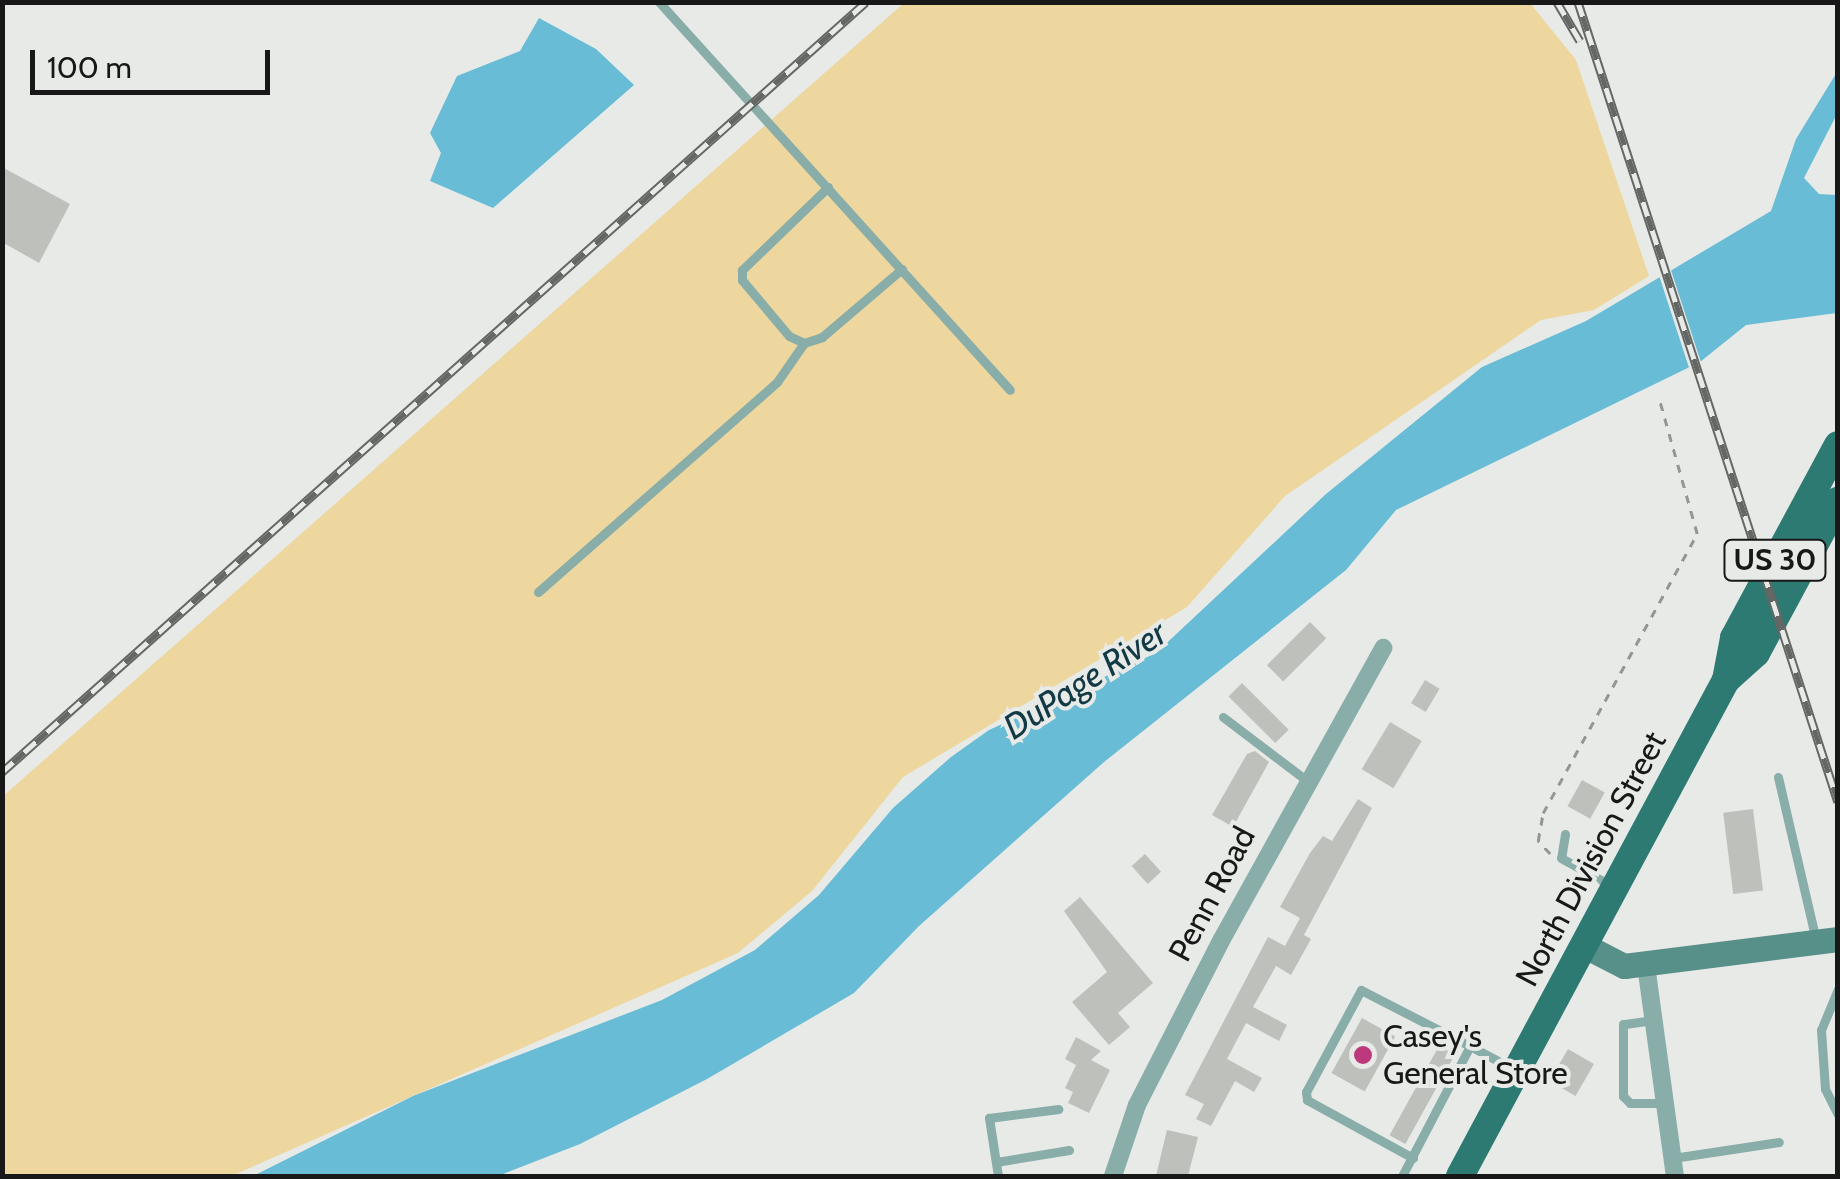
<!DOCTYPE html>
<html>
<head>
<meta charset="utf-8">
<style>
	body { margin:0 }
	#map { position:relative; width:1840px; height:1179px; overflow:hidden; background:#e7eae7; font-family:Cabin,sans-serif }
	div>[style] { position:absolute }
	.green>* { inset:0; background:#edd79e }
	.water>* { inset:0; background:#68bcd5 }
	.pier>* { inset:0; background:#e7eae7; transform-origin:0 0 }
	.building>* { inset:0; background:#bec0bc; transform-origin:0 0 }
	.path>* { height:2.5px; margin-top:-1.25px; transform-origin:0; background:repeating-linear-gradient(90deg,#949694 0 8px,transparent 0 16px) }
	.lane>* { height:9px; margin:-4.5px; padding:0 4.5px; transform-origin:4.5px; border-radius:4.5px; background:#89ada8 }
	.street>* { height:18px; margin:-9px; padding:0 9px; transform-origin:9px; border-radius:9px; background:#89ada8 }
	.secondary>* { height:25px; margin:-12.5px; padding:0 12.5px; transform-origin:12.5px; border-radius:12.5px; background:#578f89 }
	.primary>* { height:28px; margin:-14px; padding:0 14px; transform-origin:14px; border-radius:14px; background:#2d7a73 }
	.rail>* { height:9px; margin-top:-4.5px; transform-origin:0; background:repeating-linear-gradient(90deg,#e7eae7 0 15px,#656765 0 30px); box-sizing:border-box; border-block:2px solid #656765 }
	.dots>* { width:28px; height:28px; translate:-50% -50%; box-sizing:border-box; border:5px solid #e7eae7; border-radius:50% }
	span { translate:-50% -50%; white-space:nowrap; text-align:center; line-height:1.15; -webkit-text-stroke:8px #e7eae7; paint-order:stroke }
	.shield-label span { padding:2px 8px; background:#e7eae7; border:2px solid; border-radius:8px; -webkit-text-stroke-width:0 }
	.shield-label { font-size:30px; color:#171817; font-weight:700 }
	.street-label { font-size:32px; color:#171817 }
	.poi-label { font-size:32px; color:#171817 }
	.left { translate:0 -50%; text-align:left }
	.water-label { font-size:35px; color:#123a45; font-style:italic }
	.frame { position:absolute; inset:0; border:5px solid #171817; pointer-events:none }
	.scale { position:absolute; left:30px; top:50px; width:240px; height:45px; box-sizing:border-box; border:5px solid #171817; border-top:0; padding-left:12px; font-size:30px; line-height:35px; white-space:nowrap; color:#171817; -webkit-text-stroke:8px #e7eae7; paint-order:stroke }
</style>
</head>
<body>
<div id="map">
	<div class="green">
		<i style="clip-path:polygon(904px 3px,1530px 3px,1576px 60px,1649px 276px,1594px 310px,1541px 320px,1285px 496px,1187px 607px,903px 777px,812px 891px,738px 953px,236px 1174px,3px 1176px,2px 797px)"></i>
	</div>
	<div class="water">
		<i style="clip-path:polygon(539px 18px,596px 49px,634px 85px,493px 208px,430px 181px,441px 153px,430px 133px,457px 76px,520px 51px)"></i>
		<i style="clip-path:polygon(1837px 72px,1837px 114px,1804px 178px,1819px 194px,1837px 195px,1837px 313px,1746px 325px,1700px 362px,1396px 510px,1346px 570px,1104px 762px,919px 926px,854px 993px,707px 1079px,580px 1144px,498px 1176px,253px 1176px,413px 1096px,662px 1000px,755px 950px,819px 895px,893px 808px,951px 757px,989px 730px,1156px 653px,1326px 494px,1482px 367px,1586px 321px,1771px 211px,1796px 139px)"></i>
	</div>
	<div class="pier">
		<i style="left:1669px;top:264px;width:107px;height:13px;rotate:72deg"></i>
	</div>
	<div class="building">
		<i style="clip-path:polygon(2px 167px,70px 204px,39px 263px,2px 242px)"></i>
		<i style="left:1310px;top:622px;width:23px;height:61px;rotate:45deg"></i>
		<i style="left:1425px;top:680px;width:17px;height:27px;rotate:31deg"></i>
		<i style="left:1242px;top:683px;width:66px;height:19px;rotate:45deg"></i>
		<i style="left:1390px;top:722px;width:37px;height:55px;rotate:31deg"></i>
		<i style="clip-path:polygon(1255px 751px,1269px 762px,1233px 827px,1212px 815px,1247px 754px)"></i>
		<i style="left:1582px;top:780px;width:26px;height:30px;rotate:29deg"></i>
		<i style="clip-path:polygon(1358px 799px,1372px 808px,1304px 935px,1311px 939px,1291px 975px,1276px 966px,1253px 1007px,1287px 1025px,1279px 1041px,1246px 1023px,1227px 1059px,1262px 1078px,1254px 1092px,1235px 1081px,1211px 1126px,1196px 1119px,1204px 1104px,1185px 1095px,1268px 937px,1285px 946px,1300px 918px,1280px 907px,1310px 853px,1323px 836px,1332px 841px)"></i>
		<i style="left:1753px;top:809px;width:82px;height:30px;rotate:83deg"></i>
		<i style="left:1145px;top:854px;width:24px;height:18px;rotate:48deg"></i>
		<i style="clip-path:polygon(1080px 897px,1153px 983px,1118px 1013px,1130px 1027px,1109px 1045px,1072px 1002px,1107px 972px,1064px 911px)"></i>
		<i style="left:1362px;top:1018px;width:38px;height:63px;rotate:29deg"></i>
		<i style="clip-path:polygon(1076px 1037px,1101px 1051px,1091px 1060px,1110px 1070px,1089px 1113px,1068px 1103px,1073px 1092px,1065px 1088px,1076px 1065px,1065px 1059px)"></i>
		<i style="left:1439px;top:1046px;width:18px;height:102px;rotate:29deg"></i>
		<i style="left:1568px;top:1049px;width:30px;height:37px;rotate:30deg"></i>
		<i style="clip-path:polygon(1167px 1130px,1198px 1137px,1188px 1176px,1156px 1176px)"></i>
	</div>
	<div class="path">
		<i style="left:1550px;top:854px;width:18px;rotate:-133deg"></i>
		<i style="left:1538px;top:841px;width:28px;rotate:-80deg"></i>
		<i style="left:1543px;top:813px;width:319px;rotate:-61.1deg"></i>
		<i style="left:1697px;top:534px;width:137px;rotate:-105.7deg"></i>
	</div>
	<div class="lane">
		<i style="left:659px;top:2px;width:523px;rotate:47.87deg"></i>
		<i style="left:828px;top:187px;width:120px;rotate:136deg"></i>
		<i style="left:742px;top:270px;width:10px;rotate:90deg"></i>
		<i style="left:742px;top:280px;width:73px;rotate:50deg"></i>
		<i style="left:789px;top:336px;width:17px;rotate:25deg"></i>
		<i style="left:804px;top:343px;width:19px;rotate:-18deg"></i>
		<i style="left:822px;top:337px;width:105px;rotate:-40.4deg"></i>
		<i style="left:538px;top:592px;width:318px;rotate:-41.3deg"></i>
		<i style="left:777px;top:382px;width:47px;rotate:-55.3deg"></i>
		<i style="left:1223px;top:717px;width:104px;rotate:37.2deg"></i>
		<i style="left:1778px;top:777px;width:167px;rotate:76.9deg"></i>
		<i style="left:1565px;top:834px;width:24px;rotate:99deg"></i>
		<i style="left:1561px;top:858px;width:56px;rotate:28.9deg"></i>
		<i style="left:1838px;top:989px;width:44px;rotate:112.5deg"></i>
		<i style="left:1821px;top:1030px;width:59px;rotate:86.1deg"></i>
		<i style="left:1825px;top:1089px;width:29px;rotate:63deg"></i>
		<i style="left:1653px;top:1020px;width:30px;rotate:172deg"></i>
		<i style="left:1623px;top:1024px;width:72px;rotate:90deg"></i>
		<i style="left:1623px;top:1096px;width:10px;rotate:45deg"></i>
		<i style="left:1630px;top:1103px;width:35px"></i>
		<i style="left:1413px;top:1158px;width:121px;rotate:-151.3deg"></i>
		<i style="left:1307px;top:1100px;width:8px;rotate:-97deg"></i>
		<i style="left:1306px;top:1092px;width:116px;rotate:-61.7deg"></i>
		<i style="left:1361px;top:990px;width:123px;rotate:27.2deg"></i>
		<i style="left:1673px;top:1158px;width:107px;rotate:-8.6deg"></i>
		<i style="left:996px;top:1162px;width:74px;rotate:-9.3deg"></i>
		<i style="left:998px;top:1176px;width:59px;rotate:-98.8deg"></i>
		<i style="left:989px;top:1118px;width:70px;rotate:-7.4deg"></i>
		<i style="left:1402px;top:1176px;width:147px;rotate:-62.4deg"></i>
		<i style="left:1470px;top:1046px;width:51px;rotate:28.1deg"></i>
	</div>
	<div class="street">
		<i style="left:1646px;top:965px;width:213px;rotate:82.2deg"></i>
		<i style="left:1113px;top:1176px;width:75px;rotate:-71.3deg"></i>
		<i style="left:1137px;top:1105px;width:186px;rotate:-62.9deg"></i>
		<i style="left:1222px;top:939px;width:333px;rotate:-61deg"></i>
	</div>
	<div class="secondary">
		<i style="left:1585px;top:946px;width:44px;rotate:27.1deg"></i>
		<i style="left:1624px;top:966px;width:216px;rotate:-7.2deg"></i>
	</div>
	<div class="primary">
		<i style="left:1726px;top:680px;width:40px;rotate:-42deg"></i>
		<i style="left:1756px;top:653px;width:173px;rotate:-61.7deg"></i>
		<i style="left:1460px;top:1176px;width:563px;rotate:-61.8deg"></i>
		<i style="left:1726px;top:680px;width:43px;rotate:-79.2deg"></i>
		<i style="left:1734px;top:638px;width:219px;rotate:-61.7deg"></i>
	</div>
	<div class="rail">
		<i style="left:1557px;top:2px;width:45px;rotate:59.5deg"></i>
		<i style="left:1578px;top:2px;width:841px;rotate:72deg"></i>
		<i style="left:2px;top:772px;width:1157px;rotate:-41.71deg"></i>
	</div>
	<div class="dots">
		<i style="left:1363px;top:1055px;background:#bd397e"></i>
	</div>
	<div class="shield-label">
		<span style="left:1775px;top:560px">US 30</span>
	</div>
	<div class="street-label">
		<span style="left:1591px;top:859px;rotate:-62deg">North Division Street</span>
		<span style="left:1212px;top:894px;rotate:-62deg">Penn Road</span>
	</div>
	<div class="poi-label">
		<span class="left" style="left:1383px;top:1055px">Casey's<br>General Store</span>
	</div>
	<div class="water-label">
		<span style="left:1085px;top:680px;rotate:-33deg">DuPage River</span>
	</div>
	<div class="frame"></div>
	<div class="scale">100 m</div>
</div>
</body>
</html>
